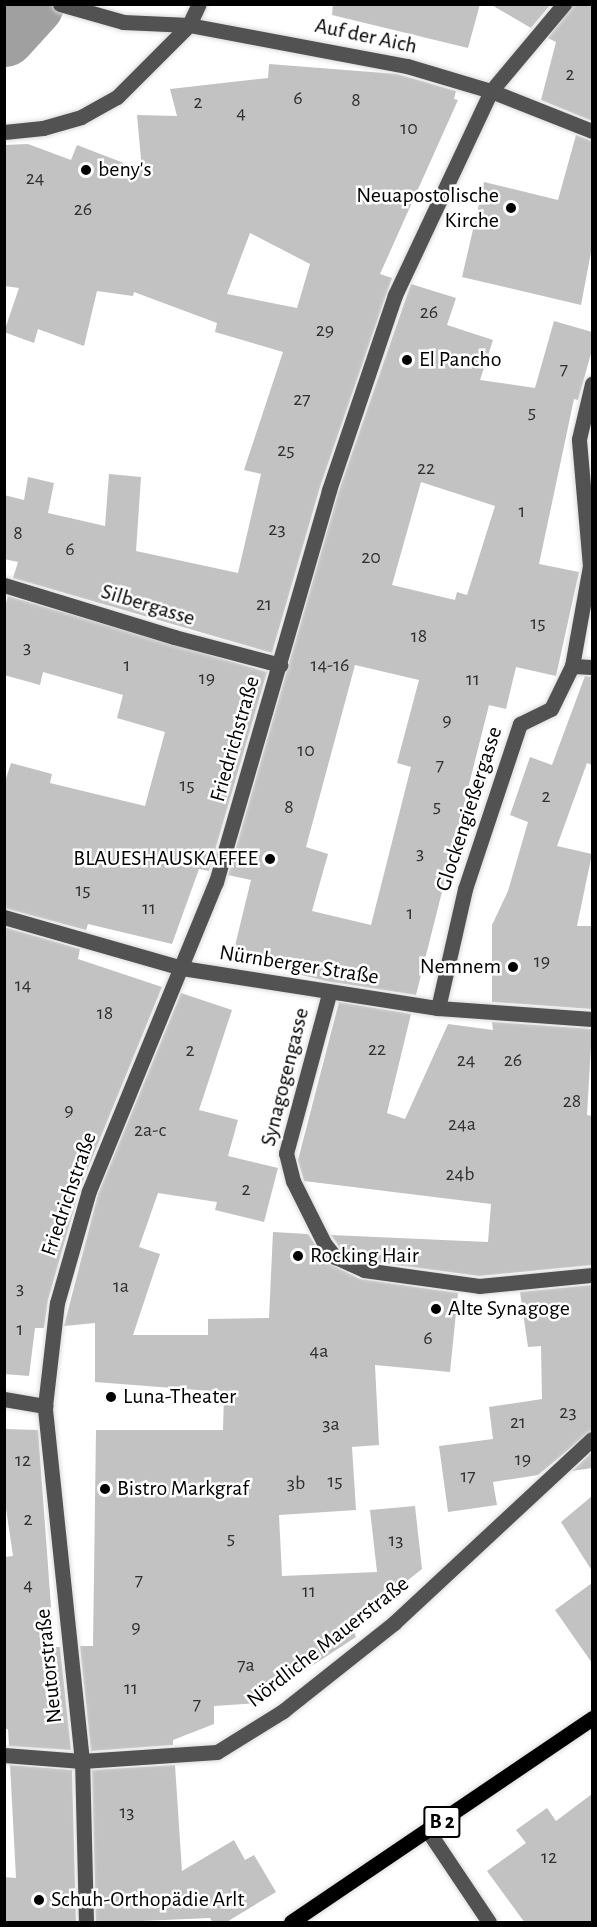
<!DOCTYPE html>
<html>
<head>
<meta charset="utf-8">
<style>
	body { margin:0 }
	#map { position:relative; width:597px; height:1927px; overflow:hidden; background:#fff; font-family:"Alegreya Sans",sans-serif }
	div>[style] { position:absolute }
	.river>* { height:63px; margin:-31.5px; padding:0 31.5px; transform-origin:31.5px; border-radius:31.5px; background:#a0a0a0 }
	.building>* { inset:0; background:#c2c2c2 }
	.roads { filter:drop-shadow(0 0 2px #dbdbdb) drop-shadow(0 0 2px #dbdbdb) }
	.minor>* { height:15px; margin:-7.5px; padding:0 7.5px; transform-origin:7.5px; border-radius:7.5px; background:#525252 }
	.major>* { height:15px; margin:-7.5px; padding:0 7.5px; transform-origin:7.5px; border-radius:7.5px; background:#000 }
	.dots>* { width:16px; height:16px; translate:-50% -50%; box-sizing:border-box; border:3px solid #fff; border-radius:50% }
	span { translate:-50% -50%; white-space:nowrap; text-align:center; line-height:1.15; -webkit-text-stroke:5px #fff; paint-order:stroke }
	.number-label { font-size:20px; color:#303030 }
	.number-label span { -webkit-text-stroke-width:0 }
	.shield-label span { padding:2px 4px; background:#fff; border:2px solid; border-radius:4px; -webkit-text-stroke-width:0 }
	.shield-label { font-size:21px; color:#000; font-weight:700 }
	.street-label { font-size:22px; color:#000 }
	.poi-label { font-size:22px; color:#000 }
	.left { translate:0 -50%; text-align:left }
	.right { translate:-100% -50%; text-align:right }
	.frame { position:absolute; inset:0; border:6px solid #000; pointer-events:none }
</style>
</head>
<body>
<div id="map">
	<div class="river">
		<i style="left:4px;top:35px;width:42px;rotate:-47.9deg"></i>
	</div>
	<div class="building">
		<i style="clip-path:polygon(333px 4px,480px 4px,468px 48px,332px 15px)"></i>
		<i style="clip-path:polygon(490px 4px,551px 4px,531px 28px)"></i>
		<i style="clip-path:polygon(574px 4px,592px 4px,592px 121px,541px 100px,556px 42px,548px 38px)"></i>
		<i style="clip-path:polygon(evenodd,269px 64px,397px 74px,456px 91px,454px 99px,458px 100px,380px 274px,392px 278px,320px 487px,272px 653px,13px 578px,18px 562px,4px 559px,4px 495px,24px 500px,28px 477px,54px 483px,48px 513px,105px 526px,109px 474px,141px 477px,136px 551px,238px 573px,261px 474px,244px 470px,283px 352px,215px 332px,217px 323px,134px 292px,133px 296px,97px 291px,84px 346px,38px 329px,34px 343px,4px 332px,19px 288px,4px 286px,4px 145px,28px 144px,71px 160px,77px 145px,142px 170px,137px 115px,177px 116px,170px 89px,268px 78px,269px 64px,250px 233px,310px 264px,297px 308px,227px 294px,250px 233px)"></i>
		<i style="clip-path:polygon(576px 135px,592px 141px,592px 247px,581px 305px,462px 277px,484px 182px,558px 200px)"></i>
		<i style="clip-path:polygon(evenodd,411px 284px,456px 298px,447px 325px,493px 340px,480px 380px,535px 388px,554px 321px,592px 332px,592px 350px,578px 400px,574px 399px,539px 564px,579px 572px,556px 676px,516px 667px,506px 709px,489px 705px,416px 995px,326px 981px,232px 958px,251px 880px,228px 875px,338px 493px,411px 284px,421px 482px,495px 506px,467px 595px,457px 592px,455px 600px,392px 585px,421px 482px,411px 284px,355px 665px,419px 680px,397px 763px,411px 767px,371px 925px,312px 911px,328px 854px,306px 847px,355px 665px)"></i>
		<i style="clip-path:polygon(8px 596px,267px 672px,209px 871px,199px 869px,172px 944px,88px 924px,86px 930px,4px 908px,4px 785px,11px 763px,52px 774px,50px 783px,145px 806px,165px 732px,117px 718px,123px 695px,43px 672px,40px 685px,4px 675px,4px 610px)"></i>
		<i style="clip-path:polygon(585px 676px,592px 677px,592px 765px,587px 763px,557px 846px,592px 854px,577px 926px,592px 926px,592px 1009px,492px 1002px,492px 925px,508px 891px,528px 822px,510px 815px,530px 757px,552px 765px)"></i>
		<i style="clip-path:polygon(4px 927px,80px 949px,78px 959px,162px 987px,80px 1188px,48px 1300px,44px 1328px,35px 1328px,29px 1376px,4px 1374px)"></i>
		<i style="clip-path:polygon(181px 993px,232px 1010px,199px 1110px,238px 1120px,228px 1156px,278px 1168px,264px 1222px,215px 1210px,217px 1202px,158px 1193px,139px 1247px,160px 1254px,133px 1335px,208px 1335px,208px 1319px,269px 1318px,273px 1232px,308px 1234px,328px 1263px,360px 1279px,458px 1293px,450px 1372px,375px 1365px,379px 1445px,352px 1447px,356px 1510px,279px 1515px,282px 1576px,377px 1572px,370px 1510px,415px 1506px,422px 1569px,351px 1625px,356px 1637px,278px 1688px,260px 1689px,260px 1703px,214px 1706px,214px 1724px,173px 1740px,173px 1745px,91px 1751px,80px 1646px,93px 1646px,96px 1430px,223px 1430px,224px 1392px,95px 1382px,95px 1323px,64px 1326px,98px 1194px)"></i>
		<i style="clip-path:polygon(339px 1002px,411px 1014px,387px 1113px,405px 1119px,448px 1024px,493px 1030px,492px 1022px,592px 1029px,587px 1115px,592px 1116px,592px 1265px,479px 1276px,367px 1261px,341px 1249px,331px 1235px,488px 1242px,491px 1204px,304px 1181px,298px 1160px)"></i>
		<i style="clip-path:polygon(592px 1285px,592px 1430px,538px 1475px,493px 1482px,497px 1505px,448px 1512px,439px 1446px,493px 1439px,489px 1407px,542px 1399px,541px 1346px,528px 1347px,520px 1292px)"></i>
		<i style="clip-path:polygon(4px 1429px,38px 1430px,54px 1647px,60px 1647px,71px 1750px,9px 1746px,8px 1729px,4px 1729px,4px 1557px,13px 1556px,4px 1495px)"></i>
		<i style="clip-path:polygon(592px 1452px,592px 1468px,572px 1471px)"></i>
		<i style="clip-path:polygon(592px 1496px,592px 1571px,561px 1522px)"></i>
		<i style="clip-path:polygon(592px 1583px,592px 1663px,555px 1610px)"></i>
		<i style="clip-path:polygon(10px 1765px,72px 1770px,76px 1923px,4px 1923px,4px 1877px,16px 1878px)"></i>
		<i style="clip-path:polygon(175px 1765px,182px 1871px,234px 1840px,245px 1860px,254px 1855px,276px 1892px,225px 1923px,213px 1923px,210px 1918px,96px 1923px,92px 1770px)"></i>
		<i style="clip-path:polygon(592px 1794px,592px 1923px,525px 1923px,487px 1871px,526px 1843px,516px 1830px,547px 1808px,556px 1821px)"></i>
	</div>
	<div class="roads">
		<div class="minor">
			<i style="left:60px;top:4px;width:66px;rotate:15.9deg"></i>
			<i style="left:123px;top:22px;width:66px;rotate:2.6deg"></i>
			<i style="left:189px;top:25px;width:222px;rotate:10.7deg"></i>
			<i style="left:407px;top:66px;width:88px;rotate:16.6deg"></i>
			<i style="left:491px;top:91px;width:109px;rotate:21.6deg"></i>
			<i style="left:4px;top:132px;width:39px;rotate:-6deg"></i>
			<i style="left:43px;top:128px;width:40px;rotate:-16deg"></i>
			<i style="left:81px;top:117px;width:41px;rotate:-29.1deg"></i>
			<i style="left:117px;top:97px;width:102px;rotate:-45deg"></i>
			<i style="left:189px;top:25px;width:23px;rotate:-65deg"></i>
			<i style="left:4px;top:585px;width:178px;rotate:17deg"></i>
			<i style="left:174px;top:637px;width:110px;rotate:14.8deg"></i>
			<i style="left:572px;top:666px;width:20px;rotate:3deg"></i>
			<i style="left:4px;top:917px;width:185px;rotate:16deg"></i>
			<i style="left:182px;top:968px;width:259px;rotate:8.9deg"></i>
			<i style="left:438px;top:1008px;width:154px;rotate:4.1deg"></i>
			<i style="left:329px;top:994px;width:165px;rotate:105.1deg"></i>
			<i style="left:286px;top:1153px;width:29px;rotate:76deg"></i>
			<i style="left:293px;top:1181px;width:69px;rotate:63.4deg"></i>
			<i style="left:324px;top:1243px;width:18px;rotate:52deg"></i>
			<i style="left:335px;top:1257px;width:32px;rotate:24deg"></i>
			<i style="left:364px;top:1270px;width:116px;rotate:7.9deg"></i>
			<i style="left:479px;top:1286px;width:114px;rotate:-5.6deg"></i>
			<i style="left:438px;top:1008px;width:122px;rotate:-77.2deg"></i>
			<i style="left:465px;top:889px;width:174px;rotate:-71.6deg"></i>
			<i style="left:520px;top:724px;width:34px;rotate:-26deg"></i>
			<i style="left:551px;top:709px;width:48px;rotate:-64deg"></i>
			<i style="left:572px;top:666px;width:102px;rotate:-79.8deg"></i>
			<i style="left:590px;top:566px;width:127px;rotate:-95deg"></i>
			<i style="left:579px;top:439px;width:57px;rotate:-76.7deg"></i>
			<i style="left:4px;top:1399px;width:42px;rotate:9.7deg"></i>
			<i style="left:4px;top:1755px;width:78px;rotate:4.4deg"></i>
			<i style="left:82px;top:1761px;width:135px;rotate:-3.8deg"></i>
			<i style="left:217px;top:1752px;width:78px;rotate:-31.8deg"></i>
			<i style="left:283px;top:1711px;width:142px;rotate:-38.4deg"></i>
			<i style="left:394px;top:1623px;width:270px;rotate:-42.9deg"></i>
			<i style="left:428px;top:1831px;width:110px;rotate:56.2deg"></i>
			<i style="left:86px;top:1922px;width:161px;rotate:-91.4deg"></i>
			<i style="left:82px;top:1761px;width:357px;rotate:-96deg"></i>
			<i style="left:45px;top:1406px;width:104px;rotate:-83.4deg"></i>
			<i style="left:57px;top:1303px;width:116px;rotate:-74.1deg"></i>
			<i style="left:89px;top:1191px;width:334px;rotate:-67.7deg"></i>
			<i style="left:216px;top:882px;width:408px;rotate:-73.9deg"></i>
			<i style="left:329px;top:490px;width:206px;rotate:-71.3deg"></i>
			<i style="left:395px;top:295px;width:225px;rotate:-64.8deg"></i>
			<i style="left:491px;top:91px;width:114px;rotate:-50deg"></i>
		</div>
		<div class="major">
			<i style="left:291px;top:1922px;width:364px;rotate:-34.1deg"></i>
		</div>
	</div>
	<div class="dots">
		<i style="left:86px;top:170px;background:#000"></i>
		<i style="left:511px;top:208px;background:#000"></i>
		<i style="left:407px;top:360px;background:#000"></i>
		<i style="left:270px;top:859px;background:#000"></i>
		<i style="left:513px;top:967px;background:#000"></i>
		<i style="left:298px;top:1256px;background:#000"></i>
		<i style="left:436px;top:1309px;background:#000"></i>
		<i style="left:111px;top:1397px;background:#000"></i>
		<i style="left:105px;top:1489px;background:#000"></i>
		<i style="left:39px;top:1900px;background:#000"></i>
	</div>
	<div class="number-label">
		<span style="left:570px;top:74px">2</span>
		<span style="left:298px;top:98px">6</span>
		<span style="left:356px;top:100px">8</span>
		<span style="left:198px;top:102px">2</span>
		<span style="left:241px;top:113px">4</span>
		<span style="left:409px;top:128px">10</span>
		<span style="left:35px;top:178px">24</span>
		<span style="left:83px;top:209px">26</span>
		<span style="left:429px;top:312px">26</span>
		<span style="left:325px;top:330px">29</span>
		<span style="left:564px;top:369px">7</span>
		<span style="left:302px;top:399px">27</span>
		<span style="left:532px;top:412px">5</span>
		<span style="left:286px;top:450px">25</span>
		<span style="left:426px;top:468px">22</span>
		<span style="left:522px;top:511px">1</span>
		<span style="left:277px;top:529px">23</span>
		<span style="left:18px;top:533px">8</span>
		<span style="left:70px;top:549px">6</span>
		<span style="left:371px;top:557px">20</span>
		<span style="left:264px;top:604px">21</span>
		<span style="left:538px;top:623px">15</span>
		<span style="left:419px;top:636px">18</span>
		<span style="left:27px;top:647px">3</span>
		<span style="left:127px;top:665px">1</span>
		<span style="left:330px;top:665px">14-16</span>
		<span style="left:207px;top:678px">19</span>
		<span style="left:473px;top:679px">11</span>
		<span style="left:447px;top:720px">9</span>
		<span style="left:306px;top:750px">10</span>
		<span style="left:440px;top:765px">7</span>
		<span style="left:187px;top:785px">15</span>
		<span style="left:546px;top:796px">2</span>
		<span style="left:437px;top:806px">5</span>
		<span style="left:289px;top:807px">8</span>
		<span style="left:420px;top:853px">3</span>
		<span style="left:83px;top:890px">15</span>
		<span style="left:149px;top:908px">11</span>
		<span style="left:410px;top:913px">1</span>
		<span style="left:542px;top:961px">19</span>
		<span style="left:23px;top:985px">14</span>
		<span style="left:105px;top:1013px">18</span>
		<span style="left:377px;top:1049px">22</span>
		<span style="left:190px;top:1050px">2</span>
		<span style="left:466px;top:1060px">24</span>
		<span style="left:513px;top:1060px">26</span>
		<span style="left:572px;top:1101px">28</span>
		<span style="left:69px;top:1110px">9</span>
		<span style="left:462px;top:1124px">24a</span>
		<span style="left:150px;top:1130px">2a-c</span>
		<span style="left:460px;top:1174px">24b</span>
		<span style="left:246px;top:1189px">2</span>
		<span style="left:121px;top:1286px">1a</span>
		<span style="left:20px;top:1288px">3</span>
		<span style="left:20px;top:1329px">1</span>
		<span style="left:428px;top:1338px">6</span>
		<span style="left:319px;top:1351px">4a</span>
		<span style="left:568px;top:1412px">23</span>
		<span style="left:518px;top:1422px">21</span>
		<span style="left:331px;top:1424px">3a</span>
		<span style="left:523px;top:1459px">19</span>
		<span style="left:23px;top:1460px">12</span>
		<span style="left:468px;top:1476px">17</span>
		<span style="left:335px;top:1481px">15</span>
		<span style="left:296px;top:1483px">3b</span>
		<span style="left:28px;top:1519px">2</span>
		<span style="left:231px;top:1538px">5</span>
		<span style="left:396px;top:1540px">13</span>
		<span style="left:139px;top:1580px">7</span>
		<span style="left:28px;top:1585px">4</span>
		<span style="left:309px;top:1591px">11</span>
		<span style="left:136px;top:1627px">9</span>
		<span style="left:246px;top:1665px">7a</span>
		<span style="left:131px;top:1688px">11</span>
		<span style="left:197px;top:1704px">7</span>
		<span style="left:127px;top:1812px">13</span>
		<span style="left:549px;top:1857px">12</span>
	</div>
	<div class="shield-label">
		<span style="left:442px;top:1822px">B 2</span>
	</div>
	<div class="street-label">
		<span style="left:366px;top:36px;rotate:12deg">Auf der Aich</span>
		<span style="left:148px;top:605px;rotate:17deg">Silbergasse</span>
		<span style="left:235px;top:739px;rotate:-74deg">Friedrichstraße</span>
		<span style="left:469px;top:809px;rotate:-72deg">Glockengießergasse</span>
		<span style="left:299px;top:965px;rotate:9deg">Nürnberger Straße</span>
		<span style="left:285px;top:1077px;rotate:-76deg">Synagogengasse</span>
		<span style="left:69px;top:1194px;rotate:-71deg">Friedrichstraße</span>
		<span style="left:328px;top:1642px;rotate:-38deg">Nördliche Mauerstraße</span>
		<span style="left:49px;top:1666px;rotate:-96deg">Neutorstraße</span>
	</div>
	<div class="poi-label">
		<span class="left" style="left:98px;top:170px">beny's</span>
		<span class="right" style="left:499px;top:208px">Neuapostolische<br>Kirche</span>
		<span class="left" style="left:419px;top:360px">El Pancho</span>
		<span class="right" style="left:258px;top:859px">BLAUESHAUSKAFFEE</span>
		<span class="right" style="left:501px;top:967px">Nemnem</span>
		<span class="left" style="left:310px;top:1256px">Rocking Hair</span>
		<span class="left" style="left:448px;top:1309px">Alte Synagoge</span>
		<span class="left" style="left:123px;top:1397px">Luna-Theater</span>
		<span class="left" style="left:117px;top:1489px">Bistro Markgraf</span>
		<span class="left" style="left:51px;top:1900px">Schuh-Orthopädie Arlt</span>
	</div>
	<div class="frame"></div>
</div>
</body>
</html>
